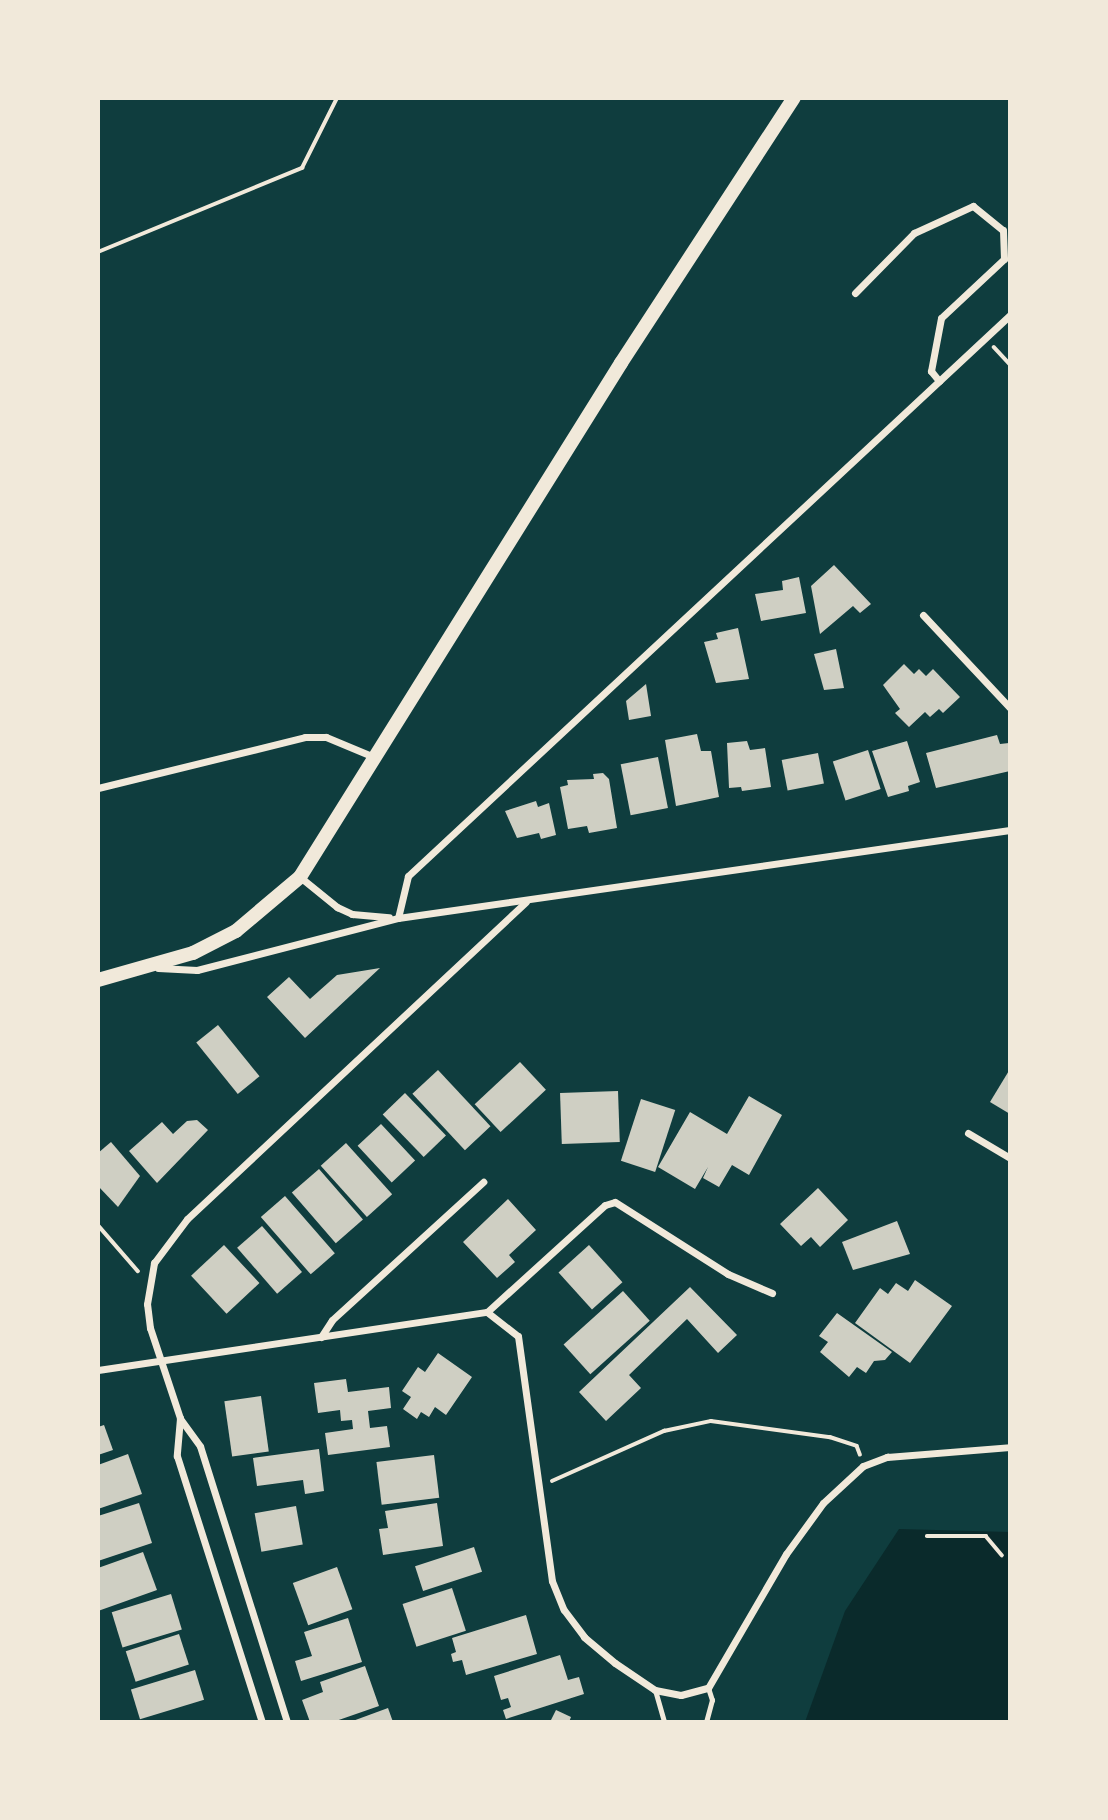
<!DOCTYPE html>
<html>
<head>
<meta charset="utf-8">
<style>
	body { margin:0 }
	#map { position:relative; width:1108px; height:1820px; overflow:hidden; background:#0f3d3e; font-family:"Source Sans 3",sans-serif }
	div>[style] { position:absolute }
	.water>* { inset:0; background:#0a2a2b }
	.building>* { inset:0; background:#cfcfc3; transform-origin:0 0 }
	.path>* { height:3.5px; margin:-1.75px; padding:0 1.75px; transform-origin:1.75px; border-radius:1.75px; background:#f1e9da }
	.service>* { height:5px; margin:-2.5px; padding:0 2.5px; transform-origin:2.5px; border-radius:2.5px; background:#f1e9da }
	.minor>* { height:7px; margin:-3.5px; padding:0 3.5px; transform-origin:3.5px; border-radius:3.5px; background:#f1e9da }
	.secondary>* { height:14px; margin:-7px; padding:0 7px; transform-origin:7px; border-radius:7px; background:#f1e9da }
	span { translate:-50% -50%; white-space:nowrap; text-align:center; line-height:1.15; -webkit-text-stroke:7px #f1e9da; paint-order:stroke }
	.frame { position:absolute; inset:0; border:100px solid #f1e9da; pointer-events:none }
</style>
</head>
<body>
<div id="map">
	<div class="water">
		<i style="clip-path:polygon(899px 1529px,1010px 1532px,1010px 1722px,805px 1722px,845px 1611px)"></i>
	</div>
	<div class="building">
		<i style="clip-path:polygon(834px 565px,871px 604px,860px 613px,853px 606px,820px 634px,811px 586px)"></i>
		<i style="clip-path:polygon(799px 577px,806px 613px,761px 621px,755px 594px,783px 590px,782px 581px)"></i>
		<i style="clip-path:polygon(738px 628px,749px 679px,716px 683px,704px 642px,718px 639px,716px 633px)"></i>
		<i style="clip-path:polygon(836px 649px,844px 688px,824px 690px,814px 654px)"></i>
		<i style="clip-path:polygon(904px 664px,914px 674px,919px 669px,926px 676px,933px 669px,960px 697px,943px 713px,939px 709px,930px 717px,925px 712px,909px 727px,895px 713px,900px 709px,883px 685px)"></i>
		<i style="clip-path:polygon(646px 684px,651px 716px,629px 720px,626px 701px)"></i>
		<i style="clip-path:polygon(697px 734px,701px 751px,711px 751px,719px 797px,676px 806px,665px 740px)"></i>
		<i style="clip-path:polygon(997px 735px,1000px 744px,1009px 743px,1010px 771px,936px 788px,926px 753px)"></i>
		<i style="clip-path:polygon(747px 741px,750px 750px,765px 748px,771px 787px,742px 791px,741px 787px,729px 788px,727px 743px)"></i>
		<i style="clip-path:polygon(907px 741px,920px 782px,908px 786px,909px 791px,888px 797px,872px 751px)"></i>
		<i style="left:868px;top:750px;width:41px;height:37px;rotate:72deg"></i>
		<i style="left:818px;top:753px;width:31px;height:37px;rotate:79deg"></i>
		<i style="left:658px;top:757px;width:52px;height:38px;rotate:79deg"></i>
		<i style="clip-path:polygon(603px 773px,609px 779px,617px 828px,589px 833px,587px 826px,568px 829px,560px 787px,568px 785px,567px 780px,594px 779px,593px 774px)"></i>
		<i style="clip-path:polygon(536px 801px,538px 807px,549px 803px,556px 835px,541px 839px,539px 833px,517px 838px,505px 811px)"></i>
		<i style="clip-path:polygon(380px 968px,305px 1038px,267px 997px,289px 977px,310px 999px,337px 975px)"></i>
		<i style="left:218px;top:1025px;width:66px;height:28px;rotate:51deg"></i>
		<i style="left:520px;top:1062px;width:38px;height:62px;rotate:47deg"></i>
		<i style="clip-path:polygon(1010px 1069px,1010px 1114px,990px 1102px)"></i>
		<i style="left:438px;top:1070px;width:77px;height:35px;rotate:47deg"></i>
		<i style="left:618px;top:1091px;width:51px;height:58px;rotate:88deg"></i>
		<i style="left:405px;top:1093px;width:59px;height:31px;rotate:46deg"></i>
		<i style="clip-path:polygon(749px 1096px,782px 1115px,749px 1175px,732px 1165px,719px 1187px,703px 1178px,708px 1167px,695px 1189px,658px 1167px,690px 1112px,727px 1134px)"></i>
		<i style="left:641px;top:1099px;width:36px;height:65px;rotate:18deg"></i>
		<i style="clip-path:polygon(197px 1120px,208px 1130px,157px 1183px,129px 1151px,162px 1122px,173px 1134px,187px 1121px)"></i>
		<i style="left:381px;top:1124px;width:50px;height:32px;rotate:47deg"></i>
		<i style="clip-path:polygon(111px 1142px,140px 1176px,118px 1207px,98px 1186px,98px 1153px)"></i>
		<i style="left:346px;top:1143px;width:69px;height:34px;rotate:48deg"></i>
		<i style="left:319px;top:1169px;width:67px;height:36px;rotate:49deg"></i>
		<i style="clip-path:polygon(818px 1188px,848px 1220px,820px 1247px,811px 1237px,801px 1246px,780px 1224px)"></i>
		<i style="left:285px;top:1196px;width:76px;height:32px;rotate:49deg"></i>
		<i style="clip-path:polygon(508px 1199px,536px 1230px,509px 1255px,515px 1262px,497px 1278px,463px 1242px)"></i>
		<i style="clip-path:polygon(897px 1221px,910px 1254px,853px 1270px,842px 1242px)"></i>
		<i style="left:262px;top:1226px;width:61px;height:33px;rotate:49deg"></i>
		<i style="left:224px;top:1245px;width:52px;height:45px;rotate:47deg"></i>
		<i style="left:589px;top:1245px;width:50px;height:41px;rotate:48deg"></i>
		<i style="clip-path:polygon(915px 1280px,952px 1306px,910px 1363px,855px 1323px,880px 1288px,888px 1294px,896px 1283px,908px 1291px)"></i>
		<i style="clip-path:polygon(690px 1287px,737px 1335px,718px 1353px,687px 1319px,629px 1375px,641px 1388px,606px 1421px,579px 1392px)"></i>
		<i style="left:623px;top:1291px;width:40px;height:80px;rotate:48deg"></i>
		<i style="clip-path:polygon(837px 1313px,892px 1352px,885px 1360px,874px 1361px,866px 1373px,857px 1367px,849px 1377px,820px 1352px,828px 1342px,819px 1336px)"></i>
		<i style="clip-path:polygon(438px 1353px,472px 1377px,446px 1415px,435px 1407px,429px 1417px,421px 1412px,417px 1419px,403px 1409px,411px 1397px,402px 1391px,418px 1367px,425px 1372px)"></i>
		<i style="clip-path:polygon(346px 1379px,348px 1392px,389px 1387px,391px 1408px,368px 1411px,370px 1428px,387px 1426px,390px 1447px,328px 1455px,325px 1433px,353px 1429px,352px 1420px,341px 1421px,340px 1410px,318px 1413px,314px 1383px)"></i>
		<i style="left:261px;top:1396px;width:56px;height:37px;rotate:82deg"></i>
		<i style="clip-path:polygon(104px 1425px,113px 1450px,98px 1455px,98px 1427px)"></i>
		<i style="clip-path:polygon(319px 1449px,324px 1491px,305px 1494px,303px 1480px,257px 1486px,253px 1458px)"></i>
		<i style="clip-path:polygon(128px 1454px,142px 1494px,98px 1509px,98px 1465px)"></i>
		<i style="left:434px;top:1455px;width:43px;height:58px;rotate:83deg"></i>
		<i style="clip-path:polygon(139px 1503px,152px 1543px,98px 1561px,98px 1516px)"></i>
		<i style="clip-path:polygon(437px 1503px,443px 1546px,383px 1555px,379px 1529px,388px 1528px,385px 1511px)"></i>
		<i style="left:296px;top:1506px;width:39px;height:42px;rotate:80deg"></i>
		<i style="left:474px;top:1547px;width:26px;height:62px;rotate:72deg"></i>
		<i style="clip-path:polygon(143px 1552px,157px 1590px,98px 1611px,98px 1568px)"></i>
		<i style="left:337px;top:1567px;width:45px;height:47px;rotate:70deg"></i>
		<i style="left:452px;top:1588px;width:45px;height:52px;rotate:72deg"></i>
		<i style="left:171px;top:1594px;width:37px;height:62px;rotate:73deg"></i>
		<i style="clip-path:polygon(526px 1615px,537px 1654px,466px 1675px,462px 1660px,453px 1662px,451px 1654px,456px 1652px,452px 1638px)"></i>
		<i style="clip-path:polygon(348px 1618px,362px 1662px,301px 1681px,295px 1661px,312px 1656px,304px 1632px)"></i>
		<i style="left:179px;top:1634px;width:32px;height:56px;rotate:72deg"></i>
		<i style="clip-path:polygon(560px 1655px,568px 1680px,579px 1677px,584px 1694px,506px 1719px,503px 1710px,511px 1707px,508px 1698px,501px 1700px,494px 1676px)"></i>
		<i style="clip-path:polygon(365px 1666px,379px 1706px,333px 1722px,310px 1722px,302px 1700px,323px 1692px,320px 1682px)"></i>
		<i style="left:195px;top:1670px;width:31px;height:67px;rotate:73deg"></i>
		<i style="clip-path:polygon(388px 1708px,393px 1722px,350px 1722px)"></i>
		<i style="clip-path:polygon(556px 1710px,571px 1717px,569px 1722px,550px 1722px)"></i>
	</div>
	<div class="path">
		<i style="left:98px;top:252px;width:221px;rotate:-22.4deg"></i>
		<i style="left:302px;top:168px;width:78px;rotate:-63.4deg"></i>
		<i style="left:994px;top:347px;width:23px;rotate:47deg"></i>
		<i style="left:98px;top:1225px;width:61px;rotate:49deg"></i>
		<i style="left:552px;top:1481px;width:123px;rotate:-24.1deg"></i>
		<i style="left:664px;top:1431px;width:48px;rotate:-12deg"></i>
		<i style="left:711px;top:1421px;width:120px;rotate:7.7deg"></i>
		<i style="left:830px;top:1437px;width:28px;rotate:18deg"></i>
		<i style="left:857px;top:1446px;width:9px;rotate:69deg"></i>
		<i style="left:927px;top:1536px;width:59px"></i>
		<i style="left:986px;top:1536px;width:25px;rotate:50deg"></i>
	</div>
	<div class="service">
		<i style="left:655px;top:1690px;width:33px;rotate:74deg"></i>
		<i style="left:706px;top:1722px;width:23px;rotate:-75deg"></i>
		<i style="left:712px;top:1700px;width:13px;rotate:-108deg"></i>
	</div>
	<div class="minor">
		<i style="left:855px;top:293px;width:84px;rotate:-45.5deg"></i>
		<i style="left:914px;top:233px;width:65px;rotate:-24.6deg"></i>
		<i style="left:973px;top:206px;width:38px;rotate:39deg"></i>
		<i style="left:1003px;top:230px;width:29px;rotate:88deg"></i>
		<i style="left:1004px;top:259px;width:86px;rotate:136.9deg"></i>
		<i style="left:941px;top:318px;width:54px;rotate:100.7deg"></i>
		<i style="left:931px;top:371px;width:13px;rotate:51deg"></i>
		<i style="left:923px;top:615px;width:127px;rotate:46.9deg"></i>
		<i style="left:98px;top:788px;width:213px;rotate:-13.8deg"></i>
		<i style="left:305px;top:737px;width:21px"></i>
		<i style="left:326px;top:737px;width:52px;rotate:22.6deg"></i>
		<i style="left:300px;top:877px;width:48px;rotate:39deg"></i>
		<i style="left:337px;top:907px;width:17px;rotate:25deg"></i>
		<i style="left:352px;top:914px;width:37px;rotate:5deg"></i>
		<i style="left:398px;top:918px;width:43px;rotate:-76.6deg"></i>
		<i style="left:408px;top:876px;width:823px;rotate:-42.98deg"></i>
		<i style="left:158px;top:968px;width:39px;rotate:3deg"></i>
		<i style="left:197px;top:970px;width:208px;rotate:-14.5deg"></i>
		<i style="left:398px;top:918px;width:618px;rotate:-8.18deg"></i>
		<i style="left:968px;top:1133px;width:49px;rotate:30.8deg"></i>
		<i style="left:487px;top:1312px;width:159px;rotate:-42.2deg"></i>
		<i style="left:605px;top:1205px;width:10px;rotate:-17deg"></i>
		<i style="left:615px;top:1202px;width:134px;rotate:32.5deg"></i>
		<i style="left:728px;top:1274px;width:48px;rotate:23.4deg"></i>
		<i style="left:321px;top:1337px;width:20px;rotate:-57deg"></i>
		<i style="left:332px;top:1320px;width:205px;rotate:-42.4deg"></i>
		<i style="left:98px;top:1370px;width:393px;rotate:-8.5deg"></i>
		<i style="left:487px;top:1312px;width:39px;rotate:38deg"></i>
		<i style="left:518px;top:1336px;width:247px;rotate:82.1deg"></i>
		<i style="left:552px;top:1581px;width:31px;rotate:68deg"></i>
		<i style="left:564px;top:1610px;width:34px;rotate:53deg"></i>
		<i style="left:584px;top:1637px;width:40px;rotate:40deg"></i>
		<i style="left:615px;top:1663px;width:48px;rotate:34deg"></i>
		<i style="left:655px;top:1690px;width:26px;rotate:11deg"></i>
		<i style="left:681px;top:1695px;width:28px;rotate:-15deg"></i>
		<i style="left:708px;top:1688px;width:155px;rotate:-59.8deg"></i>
		<i style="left:786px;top:1554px;width:63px;rotate:-54deg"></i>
		<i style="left:823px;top:1503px;width:54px;rotate:-42.8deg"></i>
		<i style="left:863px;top:1466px;width:26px;rotate:-21deg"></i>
		<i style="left:887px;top:1457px;width:123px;rotate:-4.6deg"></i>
		<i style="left:180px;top:1418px;width:38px;rotate:95deg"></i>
		<i style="left:177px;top:1456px;width:279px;rotate:72.3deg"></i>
		<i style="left:287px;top:1722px;width:289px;rotate:-107.5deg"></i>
		<i style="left:200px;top:1446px;width:34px;rotate:-126deg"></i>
		<i style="left:180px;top:1418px;width:95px;rotate:-108.4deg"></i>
		<i style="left:150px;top:1328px;width:24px;rotate:-97deg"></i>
		<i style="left:147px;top:1304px;width:42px;rotate:-80.3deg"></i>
		<i style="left:154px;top:1263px;width:55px;rotate:-53.1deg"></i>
		<i style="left:187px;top:1219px;width:464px;rotate:-43.1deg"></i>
	</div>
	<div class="secondary">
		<i style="left:98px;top:980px;width:99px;rotate:-15.9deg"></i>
		<i style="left:193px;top:953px;width:48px;rotate:-27.1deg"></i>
		<i style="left:236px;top:931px;width:84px;rotate:-40.2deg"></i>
		<i style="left:300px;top:877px;width:606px;rotate:-58.01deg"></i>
		<i style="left:621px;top:363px;width:316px;rotate:-56.9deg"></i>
	</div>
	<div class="frame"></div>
</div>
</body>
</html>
